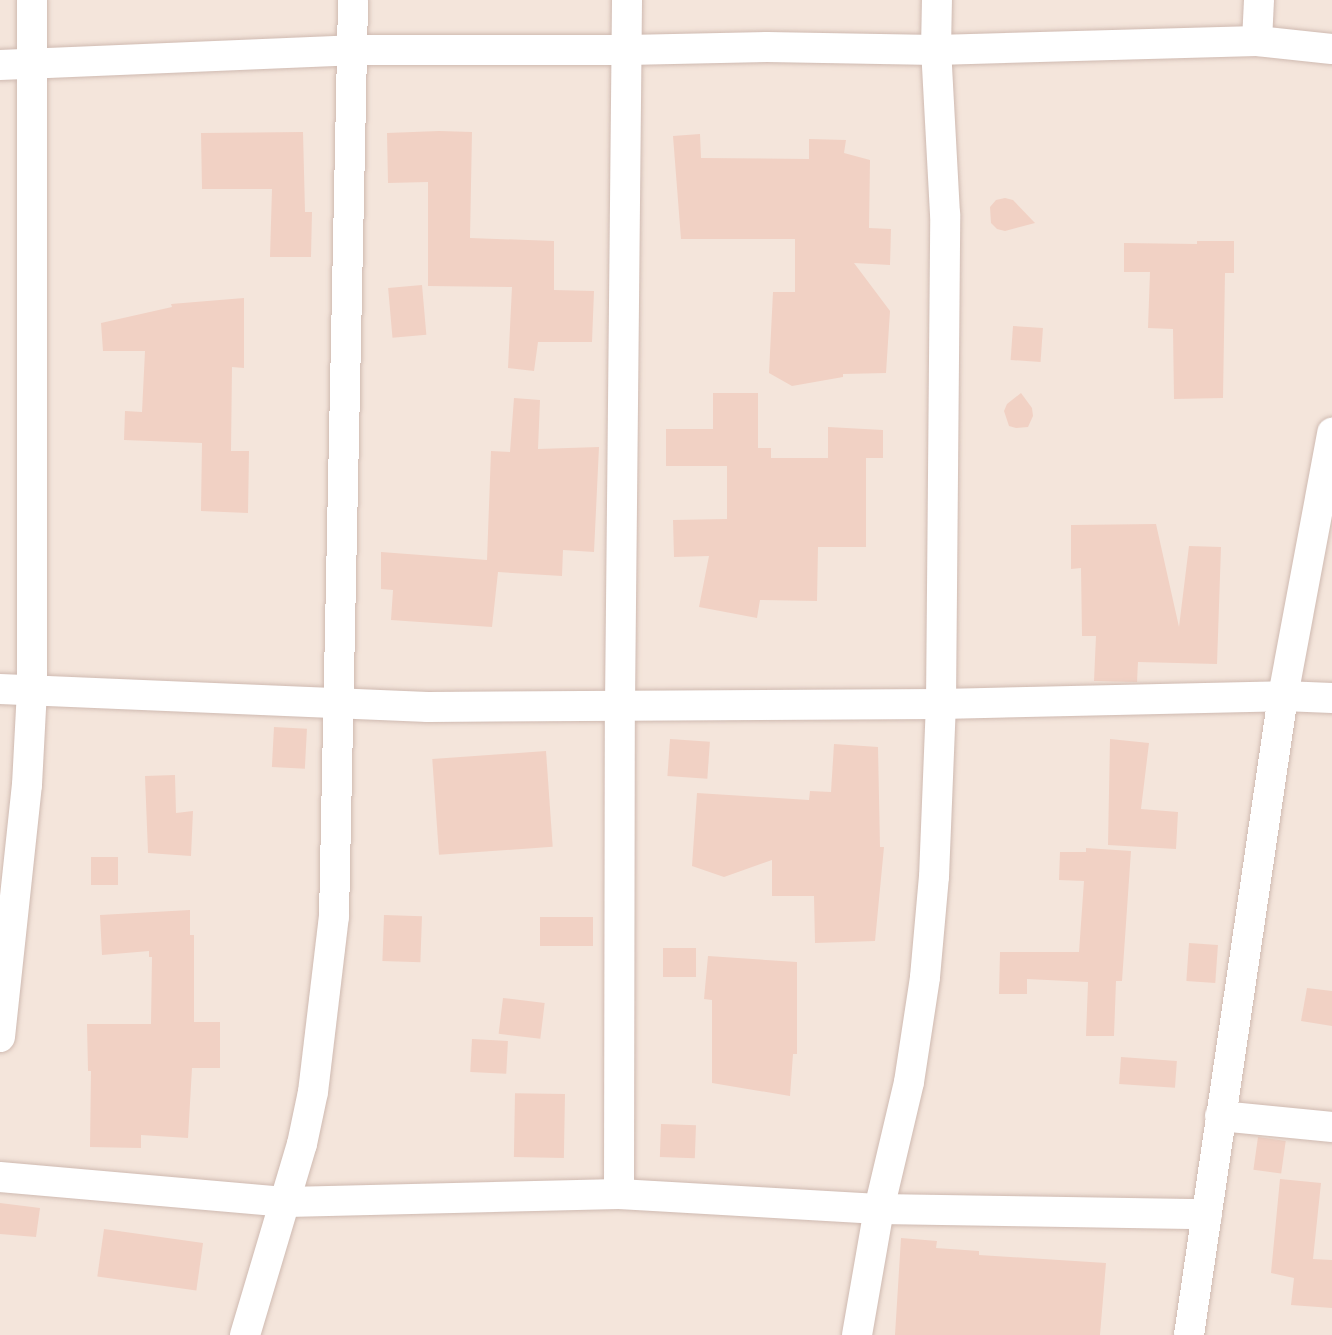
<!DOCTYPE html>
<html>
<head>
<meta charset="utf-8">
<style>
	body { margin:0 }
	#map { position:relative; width:1332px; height:1335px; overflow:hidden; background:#fcf4ec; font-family:"Asap Condensed",sans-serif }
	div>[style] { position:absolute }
	.residential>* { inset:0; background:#f4e5db; transform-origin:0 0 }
	.building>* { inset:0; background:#f1d1c4; transform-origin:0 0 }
	.roads { filter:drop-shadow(0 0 2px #cfbab1) drop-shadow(0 0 2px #cfbab1) }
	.minor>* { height:30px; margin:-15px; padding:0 15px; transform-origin:15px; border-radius:15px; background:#fff }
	span { translate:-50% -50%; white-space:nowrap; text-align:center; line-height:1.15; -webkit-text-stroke:4.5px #fff9f3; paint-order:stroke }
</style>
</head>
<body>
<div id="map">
	<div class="residential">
		<i style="left:0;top:0;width:1332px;height:1335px"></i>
	</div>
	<div class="building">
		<i style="clip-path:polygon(439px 131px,472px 132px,470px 238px,554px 241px,554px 290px,594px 291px,592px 342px,538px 342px,534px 371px,508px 368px,512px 287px,428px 286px,428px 182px,388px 183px,387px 133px)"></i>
		<i style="clip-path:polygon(303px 132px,305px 212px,312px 212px,311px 257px,270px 257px,272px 189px,202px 189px,201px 133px)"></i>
		<i style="clip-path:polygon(700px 134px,701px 158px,809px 159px,809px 139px,846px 140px,844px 153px,870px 160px,869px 228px,891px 229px,890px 265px,854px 263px,890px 311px,886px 373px,843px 374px,843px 377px,792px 386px,769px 373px,773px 292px,795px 292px,795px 239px,681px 239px,673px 136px)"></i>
		<i style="clip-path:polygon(1005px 198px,1013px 200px,1035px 223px,1005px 231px,997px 229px,991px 223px,990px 207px,996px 200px)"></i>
		<i style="clip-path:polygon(1197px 241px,1234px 241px,1234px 273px,1225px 273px,1223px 398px,1174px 399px,1173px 329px,1148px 328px,1150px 272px,1124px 272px,1124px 243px,1197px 244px)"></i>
		<i style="left:422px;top:285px;width:50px;height:34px;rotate:85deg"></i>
		<i style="clip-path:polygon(244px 298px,244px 368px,232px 367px,231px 451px,249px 451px,248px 513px,201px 511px,202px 443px,124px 440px,125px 411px,142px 412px,145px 351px,103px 351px,101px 323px,172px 307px,171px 304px)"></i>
		<i style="left:1013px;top:326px;width:30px;height:34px;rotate:4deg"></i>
		<i style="clip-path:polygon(713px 393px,758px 393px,758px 448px,771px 448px,771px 458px,828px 458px,828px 427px,883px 430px,883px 458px,866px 458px,866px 547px,818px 547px,817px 601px,760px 600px,757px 618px,699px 607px,709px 556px,674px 557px,673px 520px,727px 519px,727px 466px,666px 466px,666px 429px,713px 429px)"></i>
		<i style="clip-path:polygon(1021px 393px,1032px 408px,1033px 416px,1028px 427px,1016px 428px,1009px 426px,1004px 411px,1007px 404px)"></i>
		<i style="clip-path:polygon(514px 398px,540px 400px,538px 449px,599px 447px,594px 552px,563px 550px,562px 576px,498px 572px,492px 627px,391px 620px,393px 590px,381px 589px,381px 552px,487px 560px,491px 451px,510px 452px)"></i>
		<i style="clip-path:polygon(1156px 524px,1179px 627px,1189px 546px,1221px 547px,1217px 664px,1138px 662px,1137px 682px,1094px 681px,1096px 636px,1082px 636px,1081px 568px,1071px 569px,1071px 525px)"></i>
		<i style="left:274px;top:727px;width:33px;height:40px;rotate:3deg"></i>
		<i style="left:670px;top:739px;width:40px;height:37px;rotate:4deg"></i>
		<i style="clip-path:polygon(1110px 739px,1149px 743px,1141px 809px,1178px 812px,1176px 849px,1108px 845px)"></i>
		<i style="clip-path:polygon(834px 744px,878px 747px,880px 847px,884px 847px,875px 941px,815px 943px,814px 896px,772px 896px,772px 860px,724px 877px,692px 866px,697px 793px,809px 800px,810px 791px,831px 792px)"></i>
		<i style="left:546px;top:751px;width:96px;height:114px;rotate:86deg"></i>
		<i style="clip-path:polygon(175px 775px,176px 813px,193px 811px,191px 856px,148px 853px,145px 776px)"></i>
		<i style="clip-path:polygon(1086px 848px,1131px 851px,1122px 981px,1116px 981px,1114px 1036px,1086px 1036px,1088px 982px,1027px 979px,1027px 994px,999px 994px,1000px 952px,1079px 952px,1084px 881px,1059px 880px,1060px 852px,1086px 852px)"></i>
		<i style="left:91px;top:857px;width:27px;height:28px"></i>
		<i style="clip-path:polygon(190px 910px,190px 935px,194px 935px,194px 1022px,220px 1022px,220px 1068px,192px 1068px,188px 1138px,141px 1135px,141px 1148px,90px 1147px,91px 1071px,88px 1071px,87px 1024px,151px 1024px,152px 957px,149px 957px,149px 951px,102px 955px,100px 915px)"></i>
		<i style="left:384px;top:915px;width:38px;height:46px;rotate:2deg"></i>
		<i style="left:540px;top:917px;width:53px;height:29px"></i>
		<i style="left:1189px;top:943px;width:29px;height:38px;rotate:4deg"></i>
		<i style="left:663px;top:948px;width:33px;height:29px"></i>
		<i style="clip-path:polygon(708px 956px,797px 962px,797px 1054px,793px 1054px,790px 1096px,712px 1083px,712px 1000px,704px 999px)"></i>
		<i style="clip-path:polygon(1307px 988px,1332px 991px,1332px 1026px,1301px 1021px)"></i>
		<i style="left:503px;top:998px;width:42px;height:36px;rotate:7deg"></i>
		<i style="left:472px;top:1039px;width:36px;height:33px;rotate:3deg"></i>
		<i style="left:1121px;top:1057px;width:56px;height:27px;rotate:4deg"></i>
		<i style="left:565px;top:1094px;width:64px;height:50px;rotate:91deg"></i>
		<i style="left:661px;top:1124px;width:35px;height:33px;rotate:2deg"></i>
		<i style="left:1258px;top:1137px;width:28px;height:33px;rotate:8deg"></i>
		<i style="clip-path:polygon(1280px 1179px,1321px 1183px,1313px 1259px,1332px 1260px,1332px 1308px,1291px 1305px,1294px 1278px,1271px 1273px)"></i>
		<i style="clip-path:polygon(0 1203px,40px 1208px,36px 1237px,0 1234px)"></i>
		<i style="left:104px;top:1229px;width:100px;height:48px;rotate:8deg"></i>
		<i style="clip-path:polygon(901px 1238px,937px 1241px,936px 1248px,979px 1251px,979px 1255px,1106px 1263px,1100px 1335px,895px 1335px)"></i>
	</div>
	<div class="roads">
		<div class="minor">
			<i style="left:1257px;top:41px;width:41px;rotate:-87.2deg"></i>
			<i style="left:0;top:65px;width:353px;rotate:-2.4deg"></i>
			<i style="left:353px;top:50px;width:274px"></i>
			<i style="left:627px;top:50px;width:140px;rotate:-1.2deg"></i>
			<i style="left:767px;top:47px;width:169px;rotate:1deg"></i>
			<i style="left:936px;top:50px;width:321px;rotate:-1.6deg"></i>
			<i style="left:1257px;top:41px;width:75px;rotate:6.1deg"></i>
			<i style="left:0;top:689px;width:428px;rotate:2.4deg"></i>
			<i style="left:428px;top:707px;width:513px;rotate:-0.34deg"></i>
			<i style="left:941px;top:704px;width:342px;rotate:-1.3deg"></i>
			<i style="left:1283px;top:696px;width:49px;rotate:2.3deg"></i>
			<i style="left:0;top:1037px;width:253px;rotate:-83.9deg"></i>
			<i style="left:27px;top:785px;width:95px;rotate:-87deg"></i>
			<i style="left:32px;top:690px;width:690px;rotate:-90deg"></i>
			<i style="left:1220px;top:1116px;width:113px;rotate:5.6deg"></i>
			<i style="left:0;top:1177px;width:288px;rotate:5deg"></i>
			<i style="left:287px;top:1202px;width:332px;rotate:-1.4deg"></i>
			<i style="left:619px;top:1194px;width:260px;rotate:3.3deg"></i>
			<i style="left:879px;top:1209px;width:328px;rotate:0.9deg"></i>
			<i style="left:619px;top:1194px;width:489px;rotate:-89.9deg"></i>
			<i style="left:620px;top:705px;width:705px;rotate:-89.43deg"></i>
			<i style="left:245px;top:1335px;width:199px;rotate:-73.4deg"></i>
			<i style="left:302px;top:1144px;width:53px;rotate:-78.1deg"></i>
			<i style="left:313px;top:1092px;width:176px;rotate:-83.2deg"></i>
			<i style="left:334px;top:917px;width:917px;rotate:-88.81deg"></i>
			<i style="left:857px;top:1335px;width:128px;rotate:-80.1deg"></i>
			<i style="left:879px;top:1209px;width:130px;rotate:-76.7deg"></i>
			<i style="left:909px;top:1082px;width:106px;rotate:-81.3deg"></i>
			<i style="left:925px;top:977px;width:100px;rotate:-84.9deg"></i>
			<i style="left:934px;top:877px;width:173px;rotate:-87.7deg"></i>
			<i style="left:941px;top:704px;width:490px;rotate:-89.5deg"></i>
			<i style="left:945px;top:214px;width:164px;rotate:-93.1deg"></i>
			<i style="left:936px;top:50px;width:50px;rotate:-88.9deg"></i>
			<i style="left:1189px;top:1335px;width:646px;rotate:-81.63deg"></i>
			<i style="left:1283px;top:696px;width:268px;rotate:-79.4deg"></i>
		</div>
	</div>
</div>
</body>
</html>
